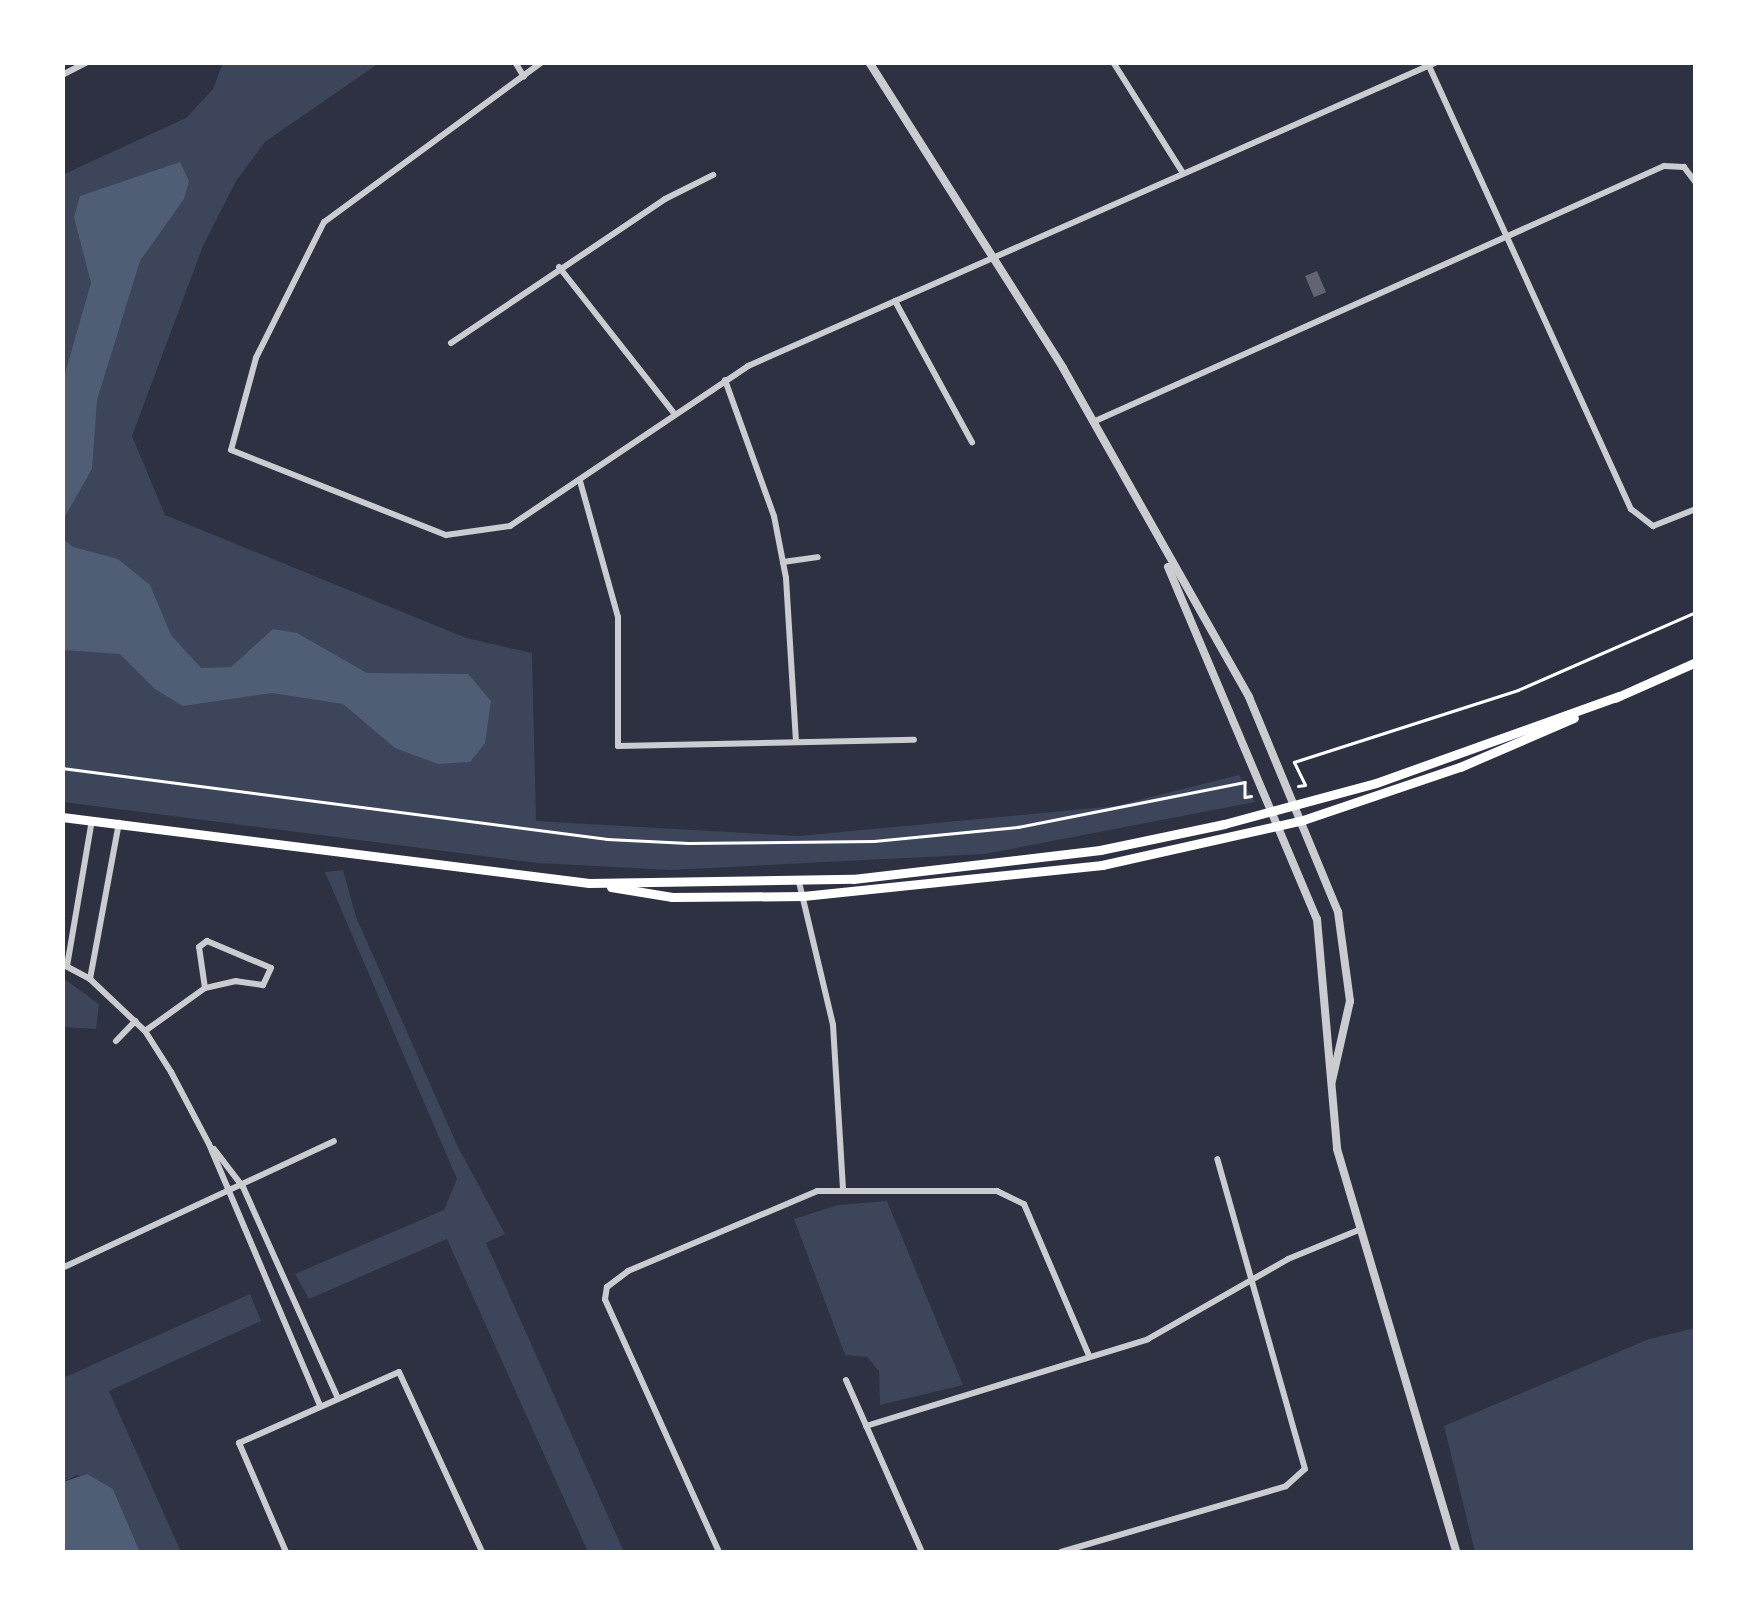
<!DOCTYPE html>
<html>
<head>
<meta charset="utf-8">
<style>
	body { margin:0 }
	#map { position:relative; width:1758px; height:1615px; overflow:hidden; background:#2d3142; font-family:Raleway,sans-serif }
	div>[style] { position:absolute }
	.green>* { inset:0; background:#3c4559 }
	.water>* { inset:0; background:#4f5d75 }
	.building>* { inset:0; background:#626471; transform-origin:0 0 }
	.path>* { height:2.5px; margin:-1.25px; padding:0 1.25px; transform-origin:1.25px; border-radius:1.25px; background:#fff }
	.minor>* { height:6px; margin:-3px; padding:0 3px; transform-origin:3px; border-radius:3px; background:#caccd0 }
	.tertiary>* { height:8px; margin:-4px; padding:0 4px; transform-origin:4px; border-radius:4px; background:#caccd0 }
	.secondary>* { height:9px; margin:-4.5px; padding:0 4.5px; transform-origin:4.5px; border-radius:4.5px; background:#fff }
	span { translate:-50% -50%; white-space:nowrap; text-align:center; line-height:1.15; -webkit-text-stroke:10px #fff; paint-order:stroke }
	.frame { position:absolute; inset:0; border:65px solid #fff; pointer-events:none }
</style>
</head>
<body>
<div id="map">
	<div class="green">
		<i style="clip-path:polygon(223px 63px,379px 63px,265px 142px,236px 181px,203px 246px,132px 436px,165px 515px,466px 638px,532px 653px,536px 821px,799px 836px,1115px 806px,1239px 775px,1255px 802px,985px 854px,671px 870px,537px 863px,63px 802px,62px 175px,186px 118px,213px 89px)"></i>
		<i style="clip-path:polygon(343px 870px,356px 917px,458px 1147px,505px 1234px,486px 1243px,624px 1552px,588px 1552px,447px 1239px,309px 1299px,295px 1274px,444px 1210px,457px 1179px,325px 872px)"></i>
		<i style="clip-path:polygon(63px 978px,99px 1004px,96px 1029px,63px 1027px)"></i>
		<i style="clip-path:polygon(887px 1201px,963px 1385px,880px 1405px,879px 1371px,867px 1357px,845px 1355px,794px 1219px,838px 1205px)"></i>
		<i style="clip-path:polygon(250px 1294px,261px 1321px,109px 1391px,181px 1552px,140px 1552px,113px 1489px,77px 1475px,63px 1482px,63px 1378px)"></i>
		<i style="clip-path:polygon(1695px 1328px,1695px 1552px,1475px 1552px,1444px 1426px,1649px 1339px)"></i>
	</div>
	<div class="water">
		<i style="clip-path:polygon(180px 162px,189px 181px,184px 199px,140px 261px,97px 400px,92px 469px,63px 520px,63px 380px,91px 283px,74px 217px,80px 196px)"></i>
		<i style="clip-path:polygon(62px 538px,73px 547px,118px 559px,150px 585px,171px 635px,201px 668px,231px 667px,273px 629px,297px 633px,367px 673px,468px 674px,491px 701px,485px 743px,470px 762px,438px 764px,395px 748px,343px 704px,272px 693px,183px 706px,155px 689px,120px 654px,63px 650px)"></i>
		<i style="clip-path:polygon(87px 1474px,113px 1489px,140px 1552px,63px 1552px,63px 1482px)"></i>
	</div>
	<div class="building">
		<i style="left:1317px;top:271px;width:23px;height:13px;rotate:67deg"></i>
	</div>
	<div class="path">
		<i style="left:62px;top:768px;width:550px;rotate:7.42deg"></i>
		<i style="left:607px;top:839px;width:81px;rotate:2.8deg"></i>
		<i style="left:688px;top:843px;width:186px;rotate:-0.6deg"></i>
		<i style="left:874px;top:841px;width:145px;rotate:-5.6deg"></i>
		<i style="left:1018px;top:827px;width:231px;rotate:-11.2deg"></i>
		<i style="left:1245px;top:782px;width:15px;rotate:90deg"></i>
		<i style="left:1245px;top:797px;width:6px;rotate:-9deg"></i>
		<i style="left:1298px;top:786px;width:7px;rotate:-8deg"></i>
		<i style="left:1305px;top:785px;width:25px;rotate:-116deg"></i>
		<i style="left:1294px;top:762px;width:235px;rotate:-17.8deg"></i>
		<i style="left:1518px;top:690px;width:194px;rotate:-23.7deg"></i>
	</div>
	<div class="minor">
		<i style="left:515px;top:62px;width:17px;rotate:59deg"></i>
		<i style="left:542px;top:62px;width:270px;rotate:143.7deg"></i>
		<i style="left:324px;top:222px;width:152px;rotate:116.6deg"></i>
		<i style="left:256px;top:358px;width:95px;rotate:105.2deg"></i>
		<i style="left:231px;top:450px;width:231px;rotate:21.6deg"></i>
		<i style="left:446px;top:535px;width:65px;rotate:-8deg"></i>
		<i style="left:510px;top:526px;width:287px;rotate:-33.9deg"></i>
		<i style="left:748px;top:366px;width:753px;rotate:-23.81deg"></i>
		<i style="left:1113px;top:62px;width:131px;rotate:57.8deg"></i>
		<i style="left:1429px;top:66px;width:487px;rotate:65.5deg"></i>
		<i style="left:1631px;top:509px;width:28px;rotate:38deg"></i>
		<i style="left:1653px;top:526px;width:46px;rotate:-21.6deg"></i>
		<i style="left:62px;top:75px;width:28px;rotate:-27deg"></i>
		<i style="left:559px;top:267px;width:184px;rotate:51.8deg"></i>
		<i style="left:895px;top:301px;width:161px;rotate:61.4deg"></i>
		<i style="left:451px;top:343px;width:258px;rotate:-33.9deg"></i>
		<i style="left:665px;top:199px;width:54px;rotate:-26.6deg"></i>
		<i style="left:725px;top:380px;width:145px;rotate:70.2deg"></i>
		<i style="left:774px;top:516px;width:63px;rotate:79deg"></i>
		<i style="left:786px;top:578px;width:164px;rotate:86.5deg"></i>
		<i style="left:1093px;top:422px;width:626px;rotate:-24.15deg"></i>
		<i style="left:1664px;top:166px;width:20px;rotate:3deg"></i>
		<i style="left:1684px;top:167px;width:20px;rotate:53deg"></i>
		<i style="left:580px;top:481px;width:141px;rotate:74.4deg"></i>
		<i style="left:618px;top:617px;width:129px;rotate:90deg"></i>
		<i style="left:618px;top:746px;width:296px;rotate:-1.2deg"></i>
		<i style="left:783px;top:562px;width:35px;rotate:-8deg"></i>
		<i style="left:799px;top:882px;width:147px;rotate:76.6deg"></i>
		<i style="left:833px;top:1025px;width:163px;rotate:86.5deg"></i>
		<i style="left:62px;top:964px;width:32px;rotate:28deg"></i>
		<i style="left:90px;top:979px;width:76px;rotate:43.4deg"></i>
		<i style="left:145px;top:1031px;width:49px;rotate:57.6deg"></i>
		<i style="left:171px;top:1072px;width:81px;rotate:62.2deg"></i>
		<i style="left:209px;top:1144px;width:284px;rotate:67deg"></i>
		<i style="left:67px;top:966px;width:148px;rotate:-80.3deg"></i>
		<i style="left:90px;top:979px;width:159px;rotate:-79.5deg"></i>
		<i style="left:145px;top:1031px;width:74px;rotate:-35.6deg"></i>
		<i style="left:205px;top:988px;width:41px;rotate:-98.3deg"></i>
		<i style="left:199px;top:947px;width:10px;rotate:-37deg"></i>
		<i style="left:207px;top:941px;width:69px;rotate:22.9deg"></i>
		<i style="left:271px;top:968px;width:19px;rotate:115deg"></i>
		<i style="left:263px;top:985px;width:27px;rotate:-172deg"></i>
		<i style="left:236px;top:981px;width:32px;rotate:167deg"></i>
		<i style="left:116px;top:1041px;width:28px;rotate:-46deg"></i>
		<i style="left:214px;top:1149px;width:48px;rotate:52.7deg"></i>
		<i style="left:243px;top:1187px;width:231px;rotate:65.8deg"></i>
		<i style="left:62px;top:1268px;width:300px;rotate:-25deg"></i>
		<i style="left:846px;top:1380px;width:188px;rotate:66.2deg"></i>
		<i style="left:866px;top:1426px;width:295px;rotate:-17.1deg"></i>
		<i style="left:1148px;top:1339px;width:161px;rotate:-29.7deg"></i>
		<i style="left:1288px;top:1259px;width:79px;rotate:-22.3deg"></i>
		<i style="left:286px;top:1552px;width:119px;rotate:-113.3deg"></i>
		<i style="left:239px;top:1443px;width:175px;rotate:-23.9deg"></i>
		<i style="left:399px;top:1372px;width:198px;rotate:65.2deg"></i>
		<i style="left:719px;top:1552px;width:277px;rotate:-114.3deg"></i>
		<i style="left:605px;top:1299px;width:12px;rotate:-81deg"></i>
		<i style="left:607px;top:1287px;width:26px;rotate:-37deg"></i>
		<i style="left:628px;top:1271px;width:205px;rotate:-22.9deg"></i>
		<i style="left:817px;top:1191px;width:180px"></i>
		<i style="left:997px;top:1191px;width:30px;rotate:26deg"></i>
		<i style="left:1024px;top:1204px;width:165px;rotate:66.8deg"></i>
		<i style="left:1061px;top:1552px;width:234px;rotate:-16.3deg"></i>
		<i style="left:1286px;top:1486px;width:25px;rotate:-42deg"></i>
		<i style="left:1305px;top:1469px;width:322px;rotate:-105.8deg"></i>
	</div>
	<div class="tertiary">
		<i style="left:869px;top:62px;width:362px;rotate:57.6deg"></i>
		<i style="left:1063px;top:368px;width:378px;rotate:60.5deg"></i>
		<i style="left:1249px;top:697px;width:233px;rotate:67.5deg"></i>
		<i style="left:1338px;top:912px;width:90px;rotate:82.3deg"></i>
		<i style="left:1350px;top:1001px;width:82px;rotate:102.7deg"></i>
		<i style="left:1168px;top:567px;width:382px;rotate:67.1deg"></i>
		<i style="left:1317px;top:919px;width:231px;rotate:85deg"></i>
		<i style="left:1337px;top:1149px;width:420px;rotate:73.5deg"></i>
	</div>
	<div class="secondary">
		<i style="left:1615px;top:698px;width:89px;rotate:-24deg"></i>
		<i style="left:62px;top:817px;width:531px;rotate:7.14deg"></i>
		<i style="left:589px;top:883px;width:264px;rotate:-0.9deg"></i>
		<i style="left:853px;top:879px;width:249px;rotate:-6.7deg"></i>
		<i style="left:1100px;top:850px;width:127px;rotate:-11.8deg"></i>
		<i style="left:1224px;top:824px;width:157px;rotate:-15.1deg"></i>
		<i style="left:1376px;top:783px;width:258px;rotate:-19.7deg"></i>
		<i style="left:611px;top:887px;width:62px;rotate:9.3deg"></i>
		<i style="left:672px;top:897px;width:131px;rotate:-0.4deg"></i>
		<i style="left:803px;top:896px;width:301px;rotate:-5.9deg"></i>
		<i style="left:1102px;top:865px;width:206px;rotate:-12.6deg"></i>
		<i style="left:1303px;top:820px;width:166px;rotate:-18.7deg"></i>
		<i style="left:1460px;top:767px;width:124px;rotate:-23.3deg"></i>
	</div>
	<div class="frame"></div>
</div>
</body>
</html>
